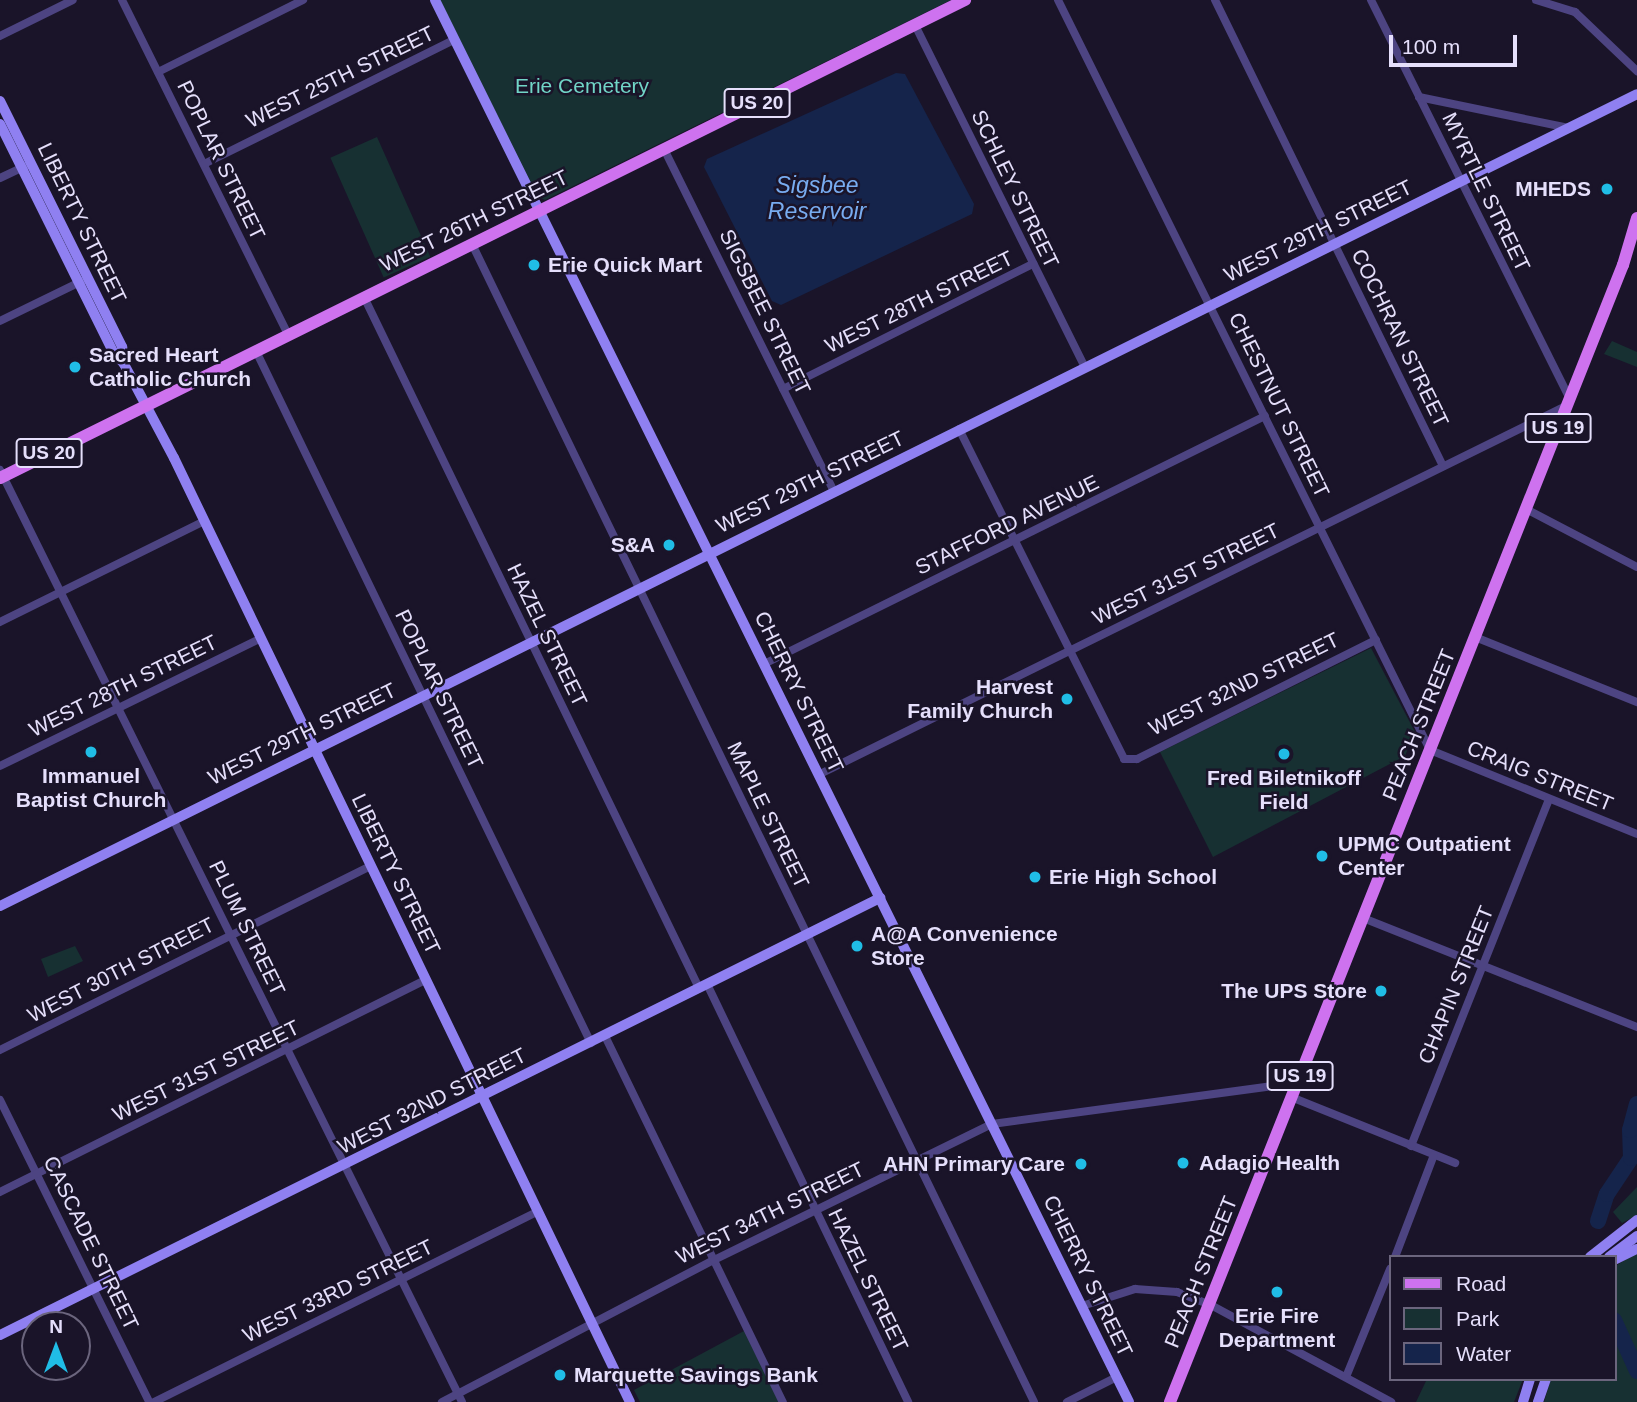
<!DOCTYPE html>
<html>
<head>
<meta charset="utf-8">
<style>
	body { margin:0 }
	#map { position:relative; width:1637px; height:1402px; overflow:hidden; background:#1a1429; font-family:Arial,sans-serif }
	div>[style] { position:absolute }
	.green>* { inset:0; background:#173032; transform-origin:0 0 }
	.water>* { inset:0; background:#15244b }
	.river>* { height:16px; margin:-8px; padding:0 8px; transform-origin:8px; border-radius:8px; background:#15244b }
	.street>* { height:8px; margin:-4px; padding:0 4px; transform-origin:4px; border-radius:4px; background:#4d4482 }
	.secondary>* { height:10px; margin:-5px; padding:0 5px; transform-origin:5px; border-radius:5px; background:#8f80f1 }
	.primary>* { height:12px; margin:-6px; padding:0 6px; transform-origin:6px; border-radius:6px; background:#ce72ef }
	.dots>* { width:19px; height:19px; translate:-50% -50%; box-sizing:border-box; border:4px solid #1a1429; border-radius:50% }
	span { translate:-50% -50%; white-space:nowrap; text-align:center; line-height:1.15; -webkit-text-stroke:5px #1a1429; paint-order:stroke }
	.shield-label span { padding:2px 5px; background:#1a1429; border:2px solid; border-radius:5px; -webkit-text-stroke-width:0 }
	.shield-label { font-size:19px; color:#e5dffb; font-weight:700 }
	.street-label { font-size:21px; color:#e5dffb }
	.park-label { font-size:21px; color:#71d5c7 }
	.poi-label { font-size:21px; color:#e5dffb; font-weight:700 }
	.right { translate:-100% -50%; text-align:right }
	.left { translate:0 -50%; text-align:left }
	.water-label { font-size:23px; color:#78acf0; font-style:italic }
	.legend { position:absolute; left:1389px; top:1255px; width:228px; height:126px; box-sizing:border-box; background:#1a1429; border:2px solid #6b657d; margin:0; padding:9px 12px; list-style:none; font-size:21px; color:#e5dffb }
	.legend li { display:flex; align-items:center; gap:14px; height:35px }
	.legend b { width:35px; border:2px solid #6b657d }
	.north { position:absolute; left:21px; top:1311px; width:70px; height:70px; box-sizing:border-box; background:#1a1429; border:2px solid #6b657d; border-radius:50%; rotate:0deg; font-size:19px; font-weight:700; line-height:28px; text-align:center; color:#e5dffb }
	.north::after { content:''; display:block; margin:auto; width:24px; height:32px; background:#20bde6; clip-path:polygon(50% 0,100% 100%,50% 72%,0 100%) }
	.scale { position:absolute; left:1389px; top:35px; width:128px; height:32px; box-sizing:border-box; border:4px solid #e5dffb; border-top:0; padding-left:9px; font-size:21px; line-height:24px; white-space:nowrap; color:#e5dffb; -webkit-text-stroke:5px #1a1429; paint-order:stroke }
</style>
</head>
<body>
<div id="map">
	<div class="green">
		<i style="clip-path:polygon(440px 0,951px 0,545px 200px,538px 197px)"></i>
		<i style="left:377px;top:137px;width:131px;height:51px;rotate:66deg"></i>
		<i style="clip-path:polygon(1612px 341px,1637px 352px,1637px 367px,1604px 354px)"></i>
		<i style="clip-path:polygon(1371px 648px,1415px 732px,1405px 756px,1213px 857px,1160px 752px)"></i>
		<i style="clip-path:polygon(75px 946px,83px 961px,48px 977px,41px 959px)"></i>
		<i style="clip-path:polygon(1637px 1187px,1637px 1215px,1622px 1223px,1613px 1212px)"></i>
		<i style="clip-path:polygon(1637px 1252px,1637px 1402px,1544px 1402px,1551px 1379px,1614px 1379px,1614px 1267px)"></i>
		<i style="clip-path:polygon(744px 1331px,779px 1402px,640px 1402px,634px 1390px)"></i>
		<i style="clip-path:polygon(1427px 1379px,1523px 1379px,1514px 1402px,1416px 1402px)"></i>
	</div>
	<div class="water">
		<i style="clip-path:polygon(896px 73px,905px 74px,974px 204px,972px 214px,781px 305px,772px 301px,704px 167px,707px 159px)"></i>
	</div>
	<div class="river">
		<i style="left:1598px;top:1221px;width:28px;rotate:-72deg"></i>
		<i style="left:1607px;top:1194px;width:43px;rotate:-56.3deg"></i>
		<i style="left:1631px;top:1158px;width:28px;rotate:-92deg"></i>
		<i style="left:1630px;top:1130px;width:27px;rotate:-75deg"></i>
		<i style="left:1614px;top:1320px;width:56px;rotate:65.7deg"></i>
	</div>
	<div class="street">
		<i style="left:122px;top:0;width:374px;rotate:63.6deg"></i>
		<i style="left:1058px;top:0;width:837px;rotate:63.62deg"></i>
		<i style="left:1430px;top:750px;width:223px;rotate:22.1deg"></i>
		<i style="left:1215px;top:0;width:519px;rotate:63.93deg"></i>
		<i style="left:1371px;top:0;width:447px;rotate:63.5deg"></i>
		<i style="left:1536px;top:0;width:41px;rotate:17.1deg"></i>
		<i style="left:1575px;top:12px;width:86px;rotate:43.6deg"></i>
		<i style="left:915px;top:25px;width:383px;rotate:63.6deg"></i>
		<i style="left:0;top:36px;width:81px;rotate:-26.3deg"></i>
		<i style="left:158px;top:72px;width:162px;rotate:-26.4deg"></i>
		<i style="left:1419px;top:97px;width:153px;rotate:11.7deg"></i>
		<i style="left:664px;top:149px;width:382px;rotate:63.6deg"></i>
		<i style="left:204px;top:164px;width:279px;rotate:-26.4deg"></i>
		<i style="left:0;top:178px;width:29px;rotate:-25deg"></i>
		<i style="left:472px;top:244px;width:1287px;rotate:64.11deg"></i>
		<i style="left:364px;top:297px;width:768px;rotate:64.14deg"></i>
		<i style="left:0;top:321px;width:91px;rotate:-26deg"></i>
		<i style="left:256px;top:351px;width:769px;rotate:64.17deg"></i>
		<i style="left:783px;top:389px;width:280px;rotate:-26.6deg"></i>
		<i style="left:959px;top:429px;width:369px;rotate:63.4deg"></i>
		<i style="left:1124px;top:759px;width:13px"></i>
		<i style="left:1137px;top:759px;width:267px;rotate:-26.5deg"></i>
		<i style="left:0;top:470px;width:1040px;rotate:63.63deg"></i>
		<i style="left:1526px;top:509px;width:125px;rotate:27.6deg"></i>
		<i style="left:0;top:622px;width:228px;rotate:-26.3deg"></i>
		<i style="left:1475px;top:637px;width:175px;rotate:21.9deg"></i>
		<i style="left:764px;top:664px;width:559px;rotate:-26.34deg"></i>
		<i style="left:0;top:766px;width:291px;rotate:-26.1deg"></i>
		<i style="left:818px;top:775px;width:836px;rotate:-26.26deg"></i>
		<i style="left:1363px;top:918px;width:295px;rotate:21.7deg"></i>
		<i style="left:707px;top:984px;width:464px;rotate:64.3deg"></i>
		<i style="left:605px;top:1036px;width:407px;rotate:64.1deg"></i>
		<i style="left:0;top:1050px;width:414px;rotate:-26.4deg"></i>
		<i style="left:1291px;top:1097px;width:177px;rotate:21.9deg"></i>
		<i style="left:0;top:1100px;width:337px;rotate:63.7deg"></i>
		<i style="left:1411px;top:1146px;width:373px;rotate:-68.3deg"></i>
		<i style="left:0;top:1192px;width:476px;rotate:-26.5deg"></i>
		<i style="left:1395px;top:1257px;width:109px;rotate:-69.1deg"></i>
		<i style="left:1082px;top:1306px;width:56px;rotate:-17.8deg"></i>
		<i style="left:1135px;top:1289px;width:42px;rotate:4.1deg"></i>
		<i style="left:1177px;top:1292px;width:34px;rotate:21deg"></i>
		<i style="left:1209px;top:1304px;width:207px;rotate:28.3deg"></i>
		<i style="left:1346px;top:1377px;width:117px;rotate:-67.8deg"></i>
		<i style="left:154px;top:1402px;width:429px;rotate:-26.4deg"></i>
		<i style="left:442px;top:1402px;width:307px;rotate:-27.6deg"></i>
		<i style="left:714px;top:1260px;width:309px;rotate:-26.1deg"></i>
		<i style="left:992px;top:1124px;width:308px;rotate:-7.7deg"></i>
		<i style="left:1067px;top:1402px;width:56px;rotate:-26.6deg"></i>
	</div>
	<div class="secondary">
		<i style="left:435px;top:0;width:1564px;rotate:63.66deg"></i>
		<i style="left:0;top:101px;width:275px;rotate:63.6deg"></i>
		<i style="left:122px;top:347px;width:17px;rotate:83deg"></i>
		<i style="left:0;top:124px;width:254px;rotate:63.6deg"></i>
		<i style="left:113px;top:352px;width:16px;rotate:47deg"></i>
		<i style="left:124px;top:364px;width:106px;rotate:62deg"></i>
		<i style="left:174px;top:458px;width:1048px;rotate:64.22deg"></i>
		<i style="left:0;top:906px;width:1827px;rotate:-26.38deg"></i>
		<i style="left:1590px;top:1257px;width:60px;rotate:-38.2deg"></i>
		<i style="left:1609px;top:1257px;width:35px;rotate:-37deg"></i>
		<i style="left:1614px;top:1260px;width:25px;rotate:-26deg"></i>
		<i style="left:0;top:1335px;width:983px;rotate:-26.41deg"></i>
		<i style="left:1523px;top:1402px;width:24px;rotate:-73deg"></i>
		<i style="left:1538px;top:1402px;width:24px;rotate:-71deg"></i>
	</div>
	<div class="primary">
		<i style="left:0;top:478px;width:1077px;rotate:-26.35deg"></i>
		<i style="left:1170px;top:1402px;width:1224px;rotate:-68.28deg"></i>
		<i style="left:1623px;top:265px;width:49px;rotate:-73.4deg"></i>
	</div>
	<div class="dots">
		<i style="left:1607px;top:189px;background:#20bde6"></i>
		<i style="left:534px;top:265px;background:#20bde6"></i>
		<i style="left:75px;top:367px;background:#20bde6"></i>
		<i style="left:669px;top:545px;background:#20bde6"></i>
		<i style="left:1067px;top:699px;background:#20bde6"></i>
		<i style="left:91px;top:752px;background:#20bde6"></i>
		<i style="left:1284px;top:754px;background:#20bde6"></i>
		<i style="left:1322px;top:856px;background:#20bde6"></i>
		<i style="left:1035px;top:877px;background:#20bde6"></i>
		<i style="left:857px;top:946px;background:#20bde6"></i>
		<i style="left:1381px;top:991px;background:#20bde6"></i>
		<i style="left:1183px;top:1163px;background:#20bde6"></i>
		<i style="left:1081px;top:1164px;background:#20bde6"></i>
		<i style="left:1277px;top:1292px;background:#20bde6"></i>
		<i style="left:560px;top:1375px;background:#20bde6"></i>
	</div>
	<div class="shield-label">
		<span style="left:757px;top:103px">US 20</span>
		<span style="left:1558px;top:428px">US 19</span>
		<span style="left:49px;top:453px">US 20</span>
		<span style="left:1300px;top:1076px">US 19</span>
	</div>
	<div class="street-label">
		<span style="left:340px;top:77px;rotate:-26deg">WEST 25TH STREET</span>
		<span style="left:221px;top:160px;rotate:64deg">POPLAR STREET</span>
		<span style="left:1015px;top:189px;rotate:64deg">SCHLEY STREET</span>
		<span style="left:1486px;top:192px;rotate:64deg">MYRTLE STREET</span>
		<span style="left:474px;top:221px;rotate:-26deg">WEST 26TH STREET</span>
		<span style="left:82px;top:223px;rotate:64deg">LIBERTY STREET</span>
		<span style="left:1318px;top:231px;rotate:-26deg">WEST 29TH STREET</span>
		<span style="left:919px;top:302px;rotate:-26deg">WEST 28TH STREET</span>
		<span style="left:765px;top:312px;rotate:64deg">SIGSBEE STREET</span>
		<span style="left:1400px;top:338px;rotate:64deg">COCHRAN STREET</span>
		<span style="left:1279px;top:405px;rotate:64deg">CHESTNUT STREET</span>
		<span style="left:810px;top:482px;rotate:-26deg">WEST 29TH STREET</span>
		<span style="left:1007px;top:525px;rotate:-26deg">STAFFORD AVENUE</span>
		<span style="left:1186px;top:574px;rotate:-26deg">WEST 31ST STREET</span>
		<span style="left:547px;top:635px;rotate:64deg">HAZEL STREET</span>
		<span style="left:1244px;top:684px;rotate:-26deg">WEST 32ND STREET</span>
		<span style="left:123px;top:686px;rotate:-26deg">WEST 28TH STREET</span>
		<span style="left:439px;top:689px;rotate:64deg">POPLAR STREET</span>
		<span style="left:799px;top:692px;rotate:64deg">CHERRY STREET</span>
		<span style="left:1419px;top:725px;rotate:-68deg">PEACH STREET</span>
		<span style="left:302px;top:734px;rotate:-26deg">WEST 29TH STREET</span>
		<span style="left:1540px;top:776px;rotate:22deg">CRAIG STREET</span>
		<span style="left:768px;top:815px;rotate:64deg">MAPLE STREET</span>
		<span style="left:396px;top:874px;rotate:64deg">LIBERTY STREET</span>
		<span style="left:247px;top:928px;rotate:64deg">PLUM STREET</span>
		<span style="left:121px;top:970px;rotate:-27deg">WEST 30TH STREET</span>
		<span style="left:1456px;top:985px;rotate:-68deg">CHAPIN STREET</span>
		<span style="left:206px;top:1071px;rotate:-26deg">WEST 31ST STREET</span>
		<span style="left:432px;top:1101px;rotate:-27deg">WEST 32ND STREET</span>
		<span style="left:770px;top:1213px;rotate:-26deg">WEST 34TH STREET</span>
		<span style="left:91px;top:1243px;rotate:64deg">CASCADE STREET</span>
		<span style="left:1201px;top:1272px;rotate:-68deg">PEACH STREET</span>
		<span style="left:1088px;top:1276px;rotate:64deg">CHERRY STREET</span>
		<span style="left:868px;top:1280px;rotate:64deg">HAZEL STREET</span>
		<span style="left:338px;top:1291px;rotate:-26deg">WEST 33RD STREET</span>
	</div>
	<div class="park-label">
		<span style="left:582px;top:86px">Erie Cemetery</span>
	</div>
	<div class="poi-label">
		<span class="right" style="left:1591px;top:189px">MHEDS</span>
		<span class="left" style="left:548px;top:265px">Erie Quick Mart</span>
		<span class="left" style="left:89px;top:367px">Sacred Heart<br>Catholic Church</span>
		<span class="right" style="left:655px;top:545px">S&amp;A</span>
		<span class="right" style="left:1053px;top:699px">Harvest<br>Family Church</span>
		<span style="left:91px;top:788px">Immanuel<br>Baptist Church</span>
		<span style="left:1284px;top:790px">Fred Biletnikoff<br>Field</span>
		<span class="left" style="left:1338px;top:856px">UPMC Outpatient<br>Center</span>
		<span class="left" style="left:1049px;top:877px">Erie High School</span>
		<span class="left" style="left:871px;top:946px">A@A Convenience<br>Store</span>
		<span class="right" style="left:1367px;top:991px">The UPS Store</span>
		<span class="left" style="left:1199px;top:1163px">Adagio Health</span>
		<span class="right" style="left:1065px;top:1164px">AHN Primary Care</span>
		<span style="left:1277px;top:1328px">Erie Fire<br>Department</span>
		<span class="left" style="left:574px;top:1375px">Marquette Savings Bank</span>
	</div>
	<div class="water-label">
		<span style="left:817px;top:198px">Sigsbee<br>Reservoir</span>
	</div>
	<ul class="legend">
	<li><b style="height:9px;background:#ce72ef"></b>Road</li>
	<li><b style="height:19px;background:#173032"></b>Park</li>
	<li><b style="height:19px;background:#15244b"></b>Water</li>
	</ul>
	<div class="north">N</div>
	<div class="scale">100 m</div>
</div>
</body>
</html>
